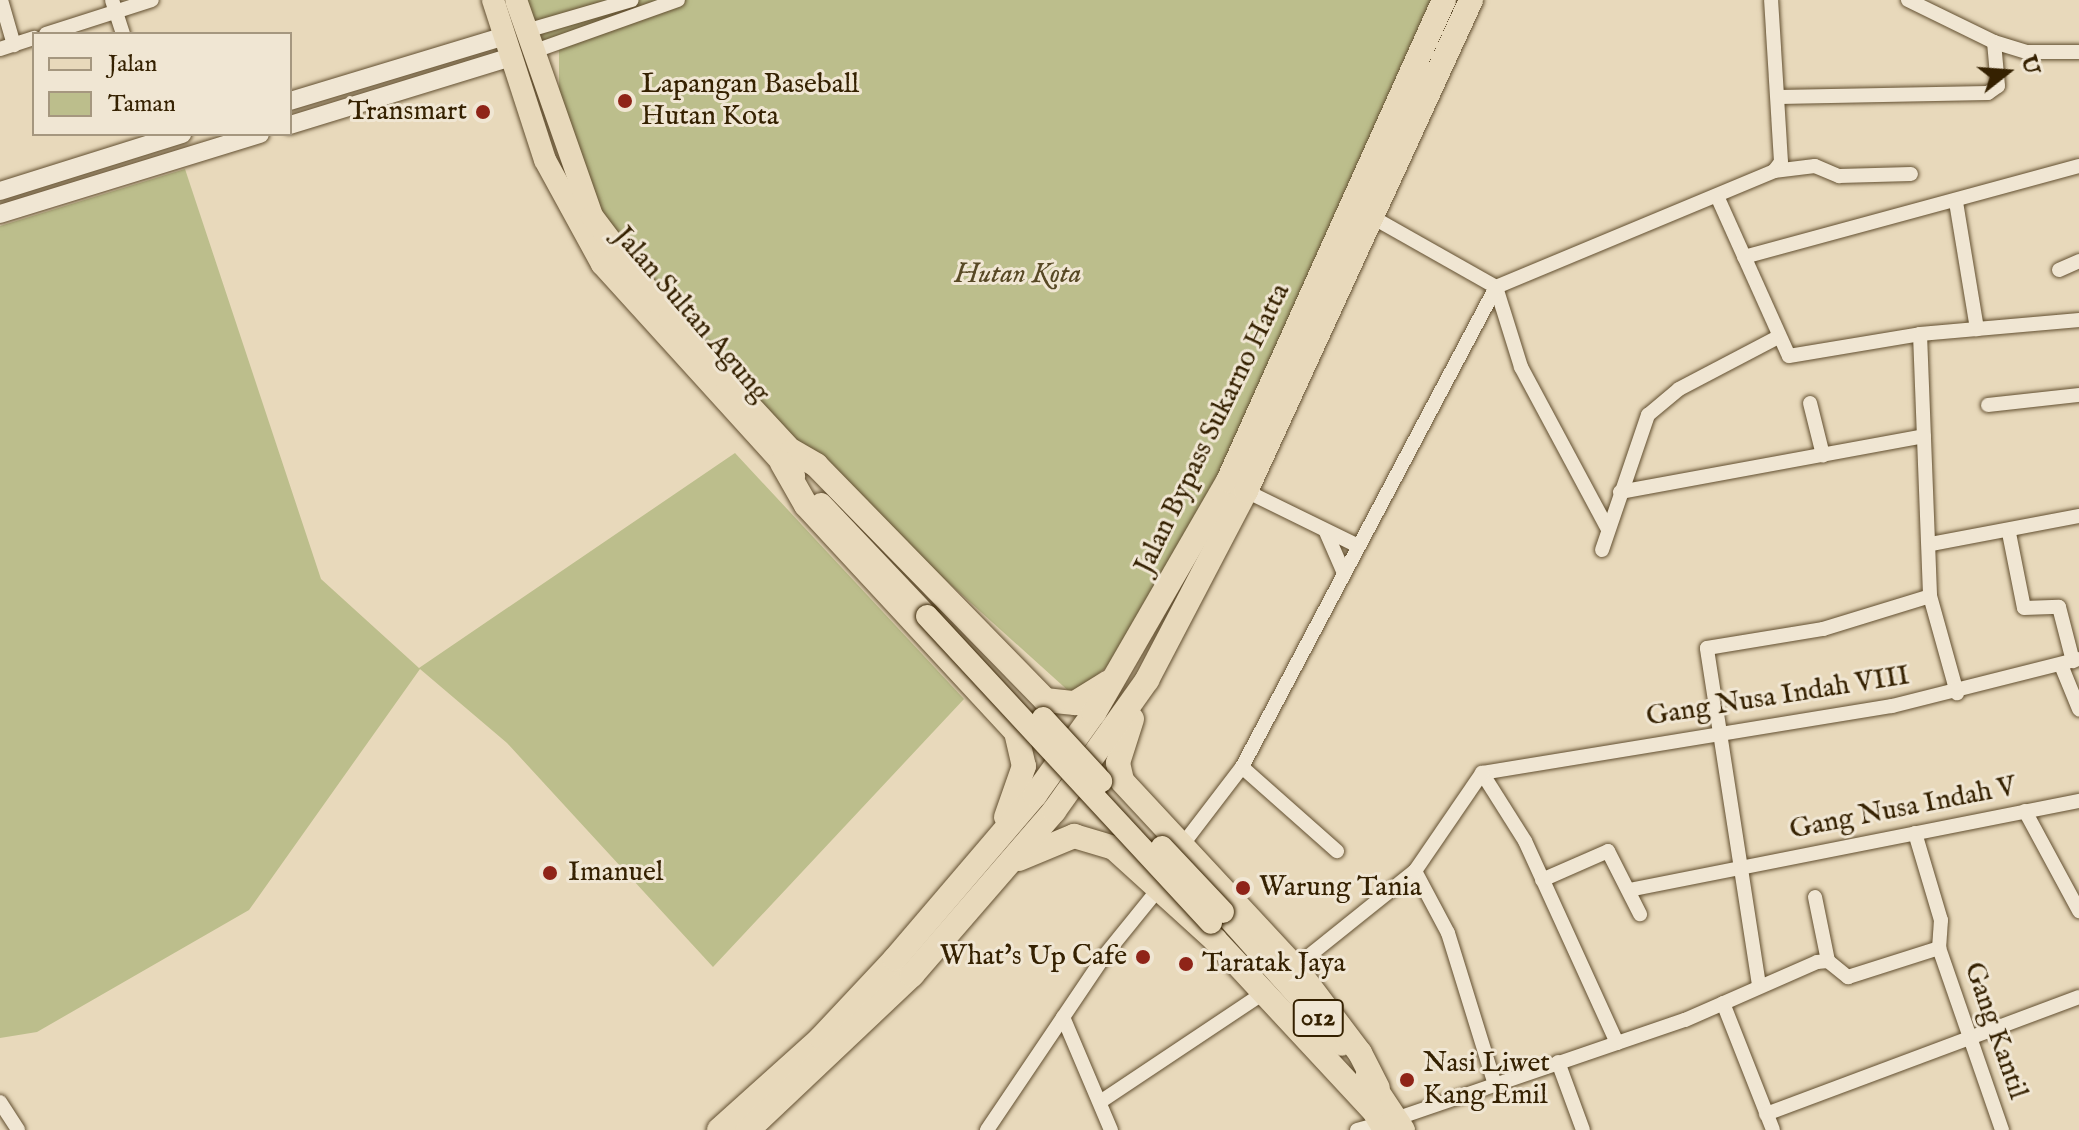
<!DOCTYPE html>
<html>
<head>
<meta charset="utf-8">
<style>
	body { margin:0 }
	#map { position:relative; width:2079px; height:1130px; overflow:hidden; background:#e8d9bb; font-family:"IM FELL English",serif }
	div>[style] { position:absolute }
	.green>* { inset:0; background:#bcbe8c }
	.roads { filter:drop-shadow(0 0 2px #624f30) drop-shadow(0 0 2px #624f30) }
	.minor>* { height:14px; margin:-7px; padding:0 7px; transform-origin:7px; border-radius:7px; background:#f0e6d3 }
	.tertiary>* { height:18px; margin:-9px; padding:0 9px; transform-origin:9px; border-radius:9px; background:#f0e6d3 }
	.primary>* { height:22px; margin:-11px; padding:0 11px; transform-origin:11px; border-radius:11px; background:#e8d9bb }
	.trunk>* { height:24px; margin:-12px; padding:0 12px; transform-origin:12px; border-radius:12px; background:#e8d9bb }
	.bridges { filter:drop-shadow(0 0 2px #352101) drop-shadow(0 0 2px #352101) }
	.primary-bridge>* { height:22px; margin:-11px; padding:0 11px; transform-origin:11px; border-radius:11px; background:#e8d9bb }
	.dots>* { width:22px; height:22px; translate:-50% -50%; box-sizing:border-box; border:4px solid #f0e6d3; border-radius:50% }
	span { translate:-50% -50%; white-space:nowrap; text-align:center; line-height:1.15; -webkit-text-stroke:6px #f0e6d3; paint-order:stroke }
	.shield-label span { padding:2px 6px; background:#f0e6d3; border:2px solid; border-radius:6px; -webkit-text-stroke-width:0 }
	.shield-label { font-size:26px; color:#352101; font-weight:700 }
	.poi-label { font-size:28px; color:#352101 }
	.left { translate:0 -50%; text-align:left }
	.right { translate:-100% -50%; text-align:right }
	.park-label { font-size:28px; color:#574824; font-style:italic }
	.street-label { font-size:28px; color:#352101 }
	.legend { position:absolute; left:32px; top:32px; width:260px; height:104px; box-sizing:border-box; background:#f0e6d3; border:2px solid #a5977f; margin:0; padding:10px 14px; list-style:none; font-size:24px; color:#352101 }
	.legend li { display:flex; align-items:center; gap:16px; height:40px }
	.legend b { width:40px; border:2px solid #a5977f }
	.north { position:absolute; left:1967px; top:32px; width:80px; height:80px; -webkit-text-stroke:6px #f0e6d3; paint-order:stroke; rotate:73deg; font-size:22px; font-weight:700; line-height:32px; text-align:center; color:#352101 }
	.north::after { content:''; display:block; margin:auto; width:28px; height:36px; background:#352101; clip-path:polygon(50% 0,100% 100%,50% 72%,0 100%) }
</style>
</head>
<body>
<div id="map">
	<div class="green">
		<i style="clip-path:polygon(519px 0,1447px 0,1187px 561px,1122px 654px,1073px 695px,797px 446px,593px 217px,559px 135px,559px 40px,533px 49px)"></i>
		<i style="clip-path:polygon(185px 169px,321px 579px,419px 668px,735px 453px,964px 699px,713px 967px,507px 743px,420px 669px,249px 910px,37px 1032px,0 1038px,0 226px)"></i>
	</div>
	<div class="roads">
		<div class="minor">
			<i style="left:1px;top:0;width:47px;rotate:73.9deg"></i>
			<i style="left:112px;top:0;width:36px;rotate:72deg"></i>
			<i style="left:1908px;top:0;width:96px;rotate:26deg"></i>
			<i style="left:1994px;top:42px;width:34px;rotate:17deg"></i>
			<i style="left:2027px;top:52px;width:52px"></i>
			<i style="left:526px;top:31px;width:110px;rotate:-16.3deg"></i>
			<i style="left:46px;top:34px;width:111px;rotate:-17.8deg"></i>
			<i style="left:0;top:49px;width:36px;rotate:-18deg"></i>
			<i style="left:532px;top:52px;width:155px;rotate:-19.6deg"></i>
			<i style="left:1779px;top:97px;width:209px;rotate:-1.1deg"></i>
			<i style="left:1988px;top:93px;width:12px;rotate:-35deg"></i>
			<i style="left:1998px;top:86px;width:44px;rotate:-95.2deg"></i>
			<i style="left:1774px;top:171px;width:41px;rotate:-7deg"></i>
			<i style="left:1815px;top:166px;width:26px;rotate:23deg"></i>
			<i style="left:1839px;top:176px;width:72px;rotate:-1.6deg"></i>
			<i style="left:1717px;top:196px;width:175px;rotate:65.8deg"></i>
			<i style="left:1789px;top:356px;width:133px;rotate:-9.5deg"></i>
			<i style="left:1920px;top:334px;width:160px;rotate:-5deg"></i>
			<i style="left:1956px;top:202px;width:129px;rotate:80.6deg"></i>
			<i style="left:1374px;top:218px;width:140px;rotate:29.5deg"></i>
			<i style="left:1496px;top:287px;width:84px;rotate:72.6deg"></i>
			<i style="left:1521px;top:367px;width:184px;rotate:61.8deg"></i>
			<i style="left:1744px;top:257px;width:347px;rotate:-15.2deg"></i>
			<i style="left:2059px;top:270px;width:22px;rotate:-24deg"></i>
			<i style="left:1920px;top:334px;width:262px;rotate:87.8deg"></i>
			<i style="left:1930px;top:596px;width:101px;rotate:74.4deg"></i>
			<i style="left:1810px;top:403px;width:54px;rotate:76deg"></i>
			<i style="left:1988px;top:405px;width:92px;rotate:-6.3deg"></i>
			<i style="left:1246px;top:491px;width:123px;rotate:26.1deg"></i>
			<i style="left:1620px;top:492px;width:309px;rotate:-10.4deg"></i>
			<i style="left:1326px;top:532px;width:43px;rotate:66.4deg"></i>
			<i style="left:2009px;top:533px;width:76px;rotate:78.7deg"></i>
			<i style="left:2024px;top:608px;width:35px;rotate:-2deg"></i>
			<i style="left:2059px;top:607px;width:56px;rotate:75.5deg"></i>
			<i style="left:1931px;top:544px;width:151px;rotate:-10.7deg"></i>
			<i style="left:1602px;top:550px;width:143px;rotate:-71.2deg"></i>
			<i style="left:1648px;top:415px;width:40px;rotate:-40deg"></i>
			<i style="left:1679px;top:389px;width:112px;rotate:-27.7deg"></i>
			<i style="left:2061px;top:665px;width:48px;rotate:67.8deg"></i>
			<i style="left:1242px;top:767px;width:127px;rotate:41.5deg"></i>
			<i style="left:1482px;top:773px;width:415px;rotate:-9.3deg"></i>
			<i style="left:1892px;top:706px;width:193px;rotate:-14.1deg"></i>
			<i style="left:1482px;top:773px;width:80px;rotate:57.7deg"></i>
			<i style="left:1525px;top:841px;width:222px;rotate:65.5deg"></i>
			<i style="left:2025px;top:811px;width:114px;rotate:61.6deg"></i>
			<i style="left:1915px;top:833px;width:91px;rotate:73.4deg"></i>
			<i style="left:1941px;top:920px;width:28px;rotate:94deg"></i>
			<i style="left:1939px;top:948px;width:193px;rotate:70.9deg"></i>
			<i style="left:1180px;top:848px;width:102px;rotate:-52.6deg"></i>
			<i style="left:1242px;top:767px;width:543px;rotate:-62.11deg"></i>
			<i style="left:1496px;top:287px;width:301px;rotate:-22.6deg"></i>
			<i style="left:1774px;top:171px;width:11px;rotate:-52deg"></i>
			<i style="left:1781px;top:162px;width:162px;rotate:-93.5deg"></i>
			<i style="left:1415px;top:871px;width:70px;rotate:62deg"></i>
			<i style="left:1448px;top:933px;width:156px;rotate:72.8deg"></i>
			<i style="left:1542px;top:880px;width:72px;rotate:-23.7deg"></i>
			<i style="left:1608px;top:851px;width:71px;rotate:63.1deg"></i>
			<i style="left:1629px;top:890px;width:459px;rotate:-11.2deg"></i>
			<i style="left:1815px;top:897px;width:65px;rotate:78.5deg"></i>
			<i style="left:1295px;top:967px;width:154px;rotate:-38.7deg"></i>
			<i style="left:1415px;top:871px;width:119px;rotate:-55.6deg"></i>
			<i style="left:1759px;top:985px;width:341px;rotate:-98.8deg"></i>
			<i style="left:1707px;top:648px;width:118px;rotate:-9.3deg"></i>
			<i style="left:1823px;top:629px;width:112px;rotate:-17.1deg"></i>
			<i style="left:1723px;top:1003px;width:136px;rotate:68.5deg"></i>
			<i style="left:1063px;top:1017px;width:123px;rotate:67deg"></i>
			<i style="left:1558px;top:1062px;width:72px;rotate:69.8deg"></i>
			<i style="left:0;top:1102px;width:33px;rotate:57deg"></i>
			<i style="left:1100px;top:1102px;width:198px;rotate:-33.7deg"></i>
			<i style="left:1766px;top:1114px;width:334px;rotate:-20.5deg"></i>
			<i style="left:1398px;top:1118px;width:303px;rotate:-18.9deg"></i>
			<i style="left:1685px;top:1020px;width:144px;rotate:-23.7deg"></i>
			<i style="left:1817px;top:962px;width:11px;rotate:-5deg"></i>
			<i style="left:1828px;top:961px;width:26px;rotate:39deg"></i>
			<i style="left:1848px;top:977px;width:96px;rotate:-17.7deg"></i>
			<i style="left:987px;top:1130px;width:211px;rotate:-56deg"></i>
			<i style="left:1105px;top:955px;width:87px;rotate:-51deg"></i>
			<i style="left:1357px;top:1130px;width:24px;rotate:-15deg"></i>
		</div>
		<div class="tertiary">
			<i style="left:290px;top:101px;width:225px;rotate:-16.8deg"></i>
			<i style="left:290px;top:125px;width:231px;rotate:-17.1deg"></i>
			<i style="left:0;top:191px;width:191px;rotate:-17.4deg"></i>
			<i style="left:0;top:214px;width:272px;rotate:-17.1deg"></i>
		</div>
		<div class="primary">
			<i style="left:493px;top:0;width:168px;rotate:72deg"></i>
			<i style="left:545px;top:160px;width:119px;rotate:61.3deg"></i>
			<i style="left:602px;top:264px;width:286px;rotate:47.8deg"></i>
			<i style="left:516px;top:0;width:229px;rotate:70.6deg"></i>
			<i style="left:592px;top:216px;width:129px;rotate:52.9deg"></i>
			<i style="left:670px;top:319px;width:188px;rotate:47.2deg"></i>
			<i style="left:821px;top:504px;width:154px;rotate:46.6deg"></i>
			<i style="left:1223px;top:912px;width:178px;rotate:48.2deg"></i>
			<i style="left:1367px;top:1074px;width:67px;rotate:56.5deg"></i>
			<i style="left:1362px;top:1093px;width:43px;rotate:59.3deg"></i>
		</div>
		<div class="trunk">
			<i style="left:792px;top:451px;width:28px;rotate:30deg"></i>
			<i style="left:816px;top:465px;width:328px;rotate:45.7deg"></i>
			<i style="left:1045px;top:700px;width:30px;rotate:6deg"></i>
			<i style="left:1075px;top:703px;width:39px;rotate:-32deg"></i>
			<i style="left:782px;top:463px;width:48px;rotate:60.3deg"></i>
			<i style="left:806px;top:505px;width:309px;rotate:47.2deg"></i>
			<i style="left:1016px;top:732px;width:35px;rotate:77deg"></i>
			<i style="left:1024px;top:766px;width:54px;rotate:109.4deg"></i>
			<i style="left:1132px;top:719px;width:46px;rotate:107.7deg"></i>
			<i style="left:1118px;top:763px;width:18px;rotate:77deg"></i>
			<i style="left:1122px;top:781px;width:254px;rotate:47.1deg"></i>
			<i style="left:1295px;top:967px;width:108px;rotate:52.9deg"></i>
			<i style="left:1360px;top:1053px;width:39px;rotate:63deg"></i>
			<i style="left:1019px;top:859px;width:60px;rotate:-22.7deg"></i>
			<i style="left:1074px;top:836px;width:42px;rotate:16.7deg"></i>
			<i style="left:1114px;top:848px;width:137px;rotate:42.3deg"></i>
			<i style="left:1215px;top:940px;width:231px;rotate:47.1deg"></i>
			<i style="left:719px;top:1130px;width:137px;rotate:-42deg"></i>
			<i style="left:821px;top:1038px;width:108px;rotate:-46.9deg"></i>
			<i style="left:895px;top:959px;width:216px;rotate:-49.5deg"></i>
			<i style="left:1035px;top:795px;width:101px;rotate:-54.3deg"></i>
			<i style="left:1094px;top:713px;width:268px;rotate:-60deg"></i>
			<i style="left:1228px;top:481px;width:527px;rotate:-65.82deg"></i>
			<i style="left:748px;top:1130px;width:226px;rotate:-43.4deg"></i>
			<i style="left:912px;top:975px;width:217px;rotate:-49.1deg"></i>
			<i style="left:1054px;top:811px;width:161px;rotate:-54.6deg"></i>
			<i style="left:1147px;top:680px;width:213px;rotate:-62.4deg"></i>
			<i style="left:1246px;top:491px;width:540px;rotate:-65.38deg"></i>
		</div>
	</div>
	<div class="bridges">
		<div class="primary-bridge">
			<i style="left:927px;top:616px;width:418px;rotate:47.2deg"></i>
			<i style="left:1043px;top:718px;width:86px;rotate:47.4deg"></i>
			<i style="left:1162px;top:847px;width:89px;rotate:46.8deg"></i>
		</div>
	</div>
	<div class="dots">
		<i style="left:625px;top:101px;background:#8f2418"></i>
		<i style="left:483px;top:112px;background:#8f2418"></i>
		<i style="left:550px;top:873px;background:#8f2418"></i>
		<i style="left:1243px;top:888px;background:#8f2418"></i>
		<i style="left:1143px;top:957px;background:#8f2418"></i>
		<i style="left:1186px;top:964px;background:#8f2418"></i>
		<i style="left:1407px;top:1080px;background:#8f2418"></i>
	</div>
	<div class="shield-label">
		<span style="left:1318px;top:1018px">012</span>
	</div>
	<div class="poi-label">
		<span class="left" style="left:641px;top:101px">Lapangan Baseball<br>Hutan Kota</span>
		<span class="right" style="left:467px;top:112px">Transmart</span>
		<span class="left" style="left:568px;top:873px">Imanuel</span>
		<span class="left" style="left:1259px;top:888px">Warung Tania</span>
		<span class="right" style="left:1127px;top:957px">What's Up Cafe</span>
		<span class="left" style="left:1202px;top:964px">Taratak Jaya</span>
		<span class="left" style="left:1423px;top:1080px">Nasi Liwet<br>Kang Emil</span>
	</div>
	<div class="park-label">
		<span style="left:1018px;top:275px">Hutan Kota</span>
	</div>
	<div class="street-label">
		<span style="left:691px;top:315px;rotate:49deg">Jalan Sultan Agung</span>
		<span style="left:1213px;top:429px;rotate:-64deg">Jalan Bypass Sukarno Hatta</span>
		<span style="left:1778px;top:697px;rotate:-9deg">Gang Nusa Indah VIII</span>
		<span style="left:1903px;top:809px;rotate:-11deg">Gang Nusa Indah V</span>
		<span style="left:1995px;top:1031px;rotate:71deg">Gang Kantil</span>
	</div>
	<ul class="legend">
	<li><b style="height:10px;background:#e8d9bb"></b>Jalan</li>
	<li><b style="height:22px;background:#bcbe8c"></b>Taman</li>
	</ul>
	<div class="north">U</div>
</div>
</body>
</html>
